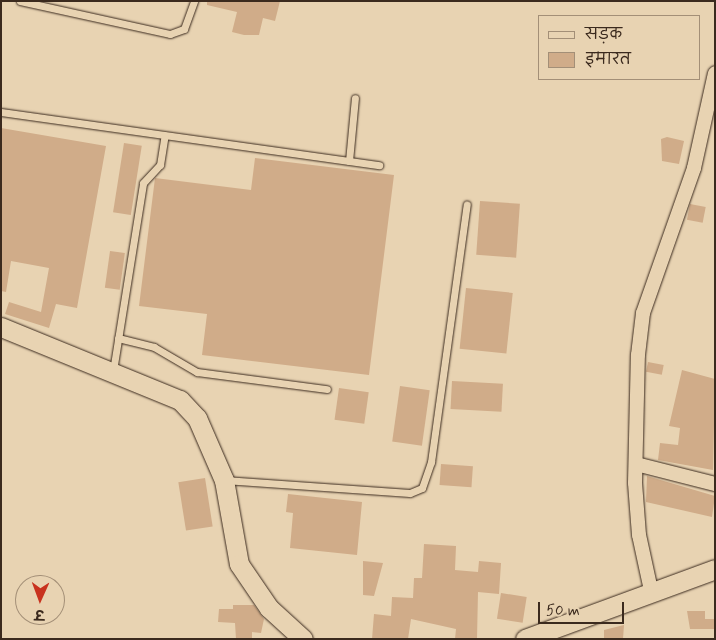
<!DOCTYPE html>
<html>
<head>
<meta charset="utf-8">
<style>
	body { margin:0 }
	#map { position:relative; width:716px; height:640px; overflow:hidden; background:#e8d3b2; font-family:Mynerve,"Playpen Sans Deva",sans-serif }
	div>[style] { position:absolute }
	.building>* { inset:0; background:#d0ac89; transform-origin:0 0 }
	.roads { filter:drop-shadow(0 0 1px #3b2a1e) drop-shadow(0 0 1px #3b2a1e) }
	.lane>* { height:7px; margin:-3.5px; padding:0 3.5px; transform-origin:3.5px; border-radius:3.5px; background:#e8d3b2 }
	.street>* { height:14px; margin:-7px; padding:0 7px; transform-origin:7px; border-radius:7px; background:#e8d3b2 }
	.secondary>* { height:19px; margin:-9.5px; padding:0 9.5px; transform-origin:9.5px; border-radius:9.5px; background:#e8d3b2 }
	span { translate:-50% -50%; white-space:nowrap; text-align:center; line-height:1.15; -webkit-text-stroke:4.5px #e8d3b2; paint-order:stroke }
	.frame { position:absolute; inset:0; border:2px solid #3b2a1e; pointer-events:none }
	.legend { position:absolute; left:538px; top:15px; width:162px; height:65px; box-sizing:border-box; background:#e8d3b2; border:1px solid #a38f77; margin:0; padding:6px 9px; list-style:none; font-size:15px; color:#3b2a1e }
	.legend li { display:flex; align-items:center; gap:10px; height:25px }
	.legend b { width:25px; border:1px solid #a38f77 }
	.north { position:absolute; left:15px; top:575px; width:50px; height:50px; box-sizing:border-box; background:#e8d3b2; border:1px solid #a38f77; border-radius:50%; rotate:182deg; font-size:14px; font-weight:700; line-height:20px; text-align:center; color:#3b2a1e }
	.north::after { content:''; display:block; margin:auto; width:18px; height:22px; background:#c8321e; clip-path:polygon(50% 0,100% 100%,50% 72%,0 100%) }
	.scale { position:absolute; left:538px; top:602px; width:86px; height:22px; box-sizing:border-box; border:2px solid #3b2a1e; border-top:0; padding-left:6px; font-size:15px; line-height:18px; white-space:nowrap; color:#3b2a1e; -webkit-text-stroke:4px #e8d3b2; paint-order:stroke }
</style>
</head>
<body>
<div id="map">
	<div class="building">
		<i style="clip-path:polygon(207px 1px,280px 1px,275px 21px,263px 18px,259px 35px,244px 35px,232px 32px,237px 12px,207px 5px)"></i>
		<i style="clip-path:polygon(1px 128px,106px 146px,77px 308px,56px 304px,49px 328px,5px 314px,9px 302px,41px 312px,49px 268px,11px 261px,6px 292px,1px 291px)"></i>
		<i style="clip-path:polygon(667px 137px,684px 141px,679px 164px,662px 161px,661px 139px)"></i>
		<i style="left:124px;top:143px;width:18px;height:70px;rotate:9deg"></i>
		<i style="clip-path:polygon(255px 158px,394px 175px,369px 375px,202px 355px,207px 314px,139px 306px,155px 178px,251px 190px)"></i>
		<i style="left:480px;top:201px;width:40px;height:54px;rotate:4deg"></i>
		<i style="left:690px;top:204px;width:16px;height:16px;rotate:11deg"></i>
		<i style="left:110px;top:251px;width:15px;height:37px;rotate:8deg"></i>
		<i style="left:466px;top:288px;width:47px;height:61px;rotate:6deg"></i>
		<i style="left:648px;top:362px;width:16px;height:10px;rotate:11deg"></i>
		<i style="clip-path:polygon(682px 370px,715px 379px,713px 470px,658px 460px,660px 443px,678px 445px,680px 428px,669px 426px)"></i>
		<i style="left:452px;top:381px;width:51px;height:28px;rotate:3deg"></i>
		<i style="left:400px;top:386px;width:30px;height:56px;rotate:8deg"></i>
		<i style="left:339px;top:388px;width:30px;height:32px;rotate:8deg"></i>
		<i style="left:441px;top:464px;width:32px;height:21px;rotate:4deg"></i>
		<i style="clip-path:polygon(647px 476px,715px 496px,712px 517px,646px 502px)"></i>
		<i style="left:205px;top:478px;width:49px;height:27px;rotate:81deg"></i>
		<i style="clip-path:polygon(288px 494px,362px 502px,357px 555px,290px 548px,293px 513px,286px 512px)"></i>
		<i style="clip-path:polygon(424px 544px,456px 546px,455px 570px,478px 572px,479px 561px,501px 563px,499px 594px,478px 592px,477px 639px,455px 639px,456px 629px,411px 619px,408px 639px,372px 639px,374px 614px,391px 616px,392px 597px,413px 598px,414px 578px,422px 578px)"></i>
		<i style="clip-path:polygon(363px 561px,383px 563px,374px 596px,363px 595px)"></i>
		<i style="left:501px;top:593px;width:26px;height:26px;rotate:9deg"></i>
		<i style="clip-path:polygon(233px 605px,254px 605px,264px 619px,261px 633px,252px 632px,252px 639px,236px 639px,235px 623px,218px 622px,219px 609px,233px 609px)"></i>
		<i style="clip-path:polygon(687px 611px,705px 611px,705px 619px,714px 619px,714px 629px,690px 629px)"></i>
		<i style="clip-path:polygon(624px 625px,623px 639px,604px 639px,604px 630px)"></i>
	</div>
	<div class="roads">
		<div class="lane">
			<i style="left:20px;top:1px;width:154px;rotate:12.4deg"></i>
			<i style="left:170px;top:34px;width:15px;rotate:-20deg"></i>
			<i style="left:184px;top:29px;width:30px;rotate:-70deg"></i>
			<i style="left:1px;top:112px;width:382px;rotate:8deg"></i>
			<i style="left:349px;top:161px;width:63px;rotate:-84.6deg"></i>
			<i style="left:118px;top:338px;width:37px;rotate:14deg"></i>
			<i style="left:154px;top:347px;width:50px;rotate:30.2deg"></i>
			<i style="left:197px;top:372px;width:131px;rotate:7.5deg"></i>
			<i style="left:113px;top:371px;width:190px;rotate:-80.9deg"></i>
			<i style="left:143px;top:183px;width:25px;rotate:-47deg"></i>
			<i style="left:160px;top:165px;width:30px;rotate:-81deg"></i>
			<i style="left:224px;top:480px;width:186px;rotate:4deg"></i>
			<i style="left:410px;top:493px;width:13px;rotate:-23deg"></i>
			<i style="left:422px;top:488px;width:28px;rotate:-71deg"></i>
			<i style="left:431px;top:462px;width:260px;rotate:-82.1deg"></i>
		</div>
		<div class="street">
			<i style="left:636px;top:464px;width:81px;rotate:14.2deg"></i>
			<i style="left:652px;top:595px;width:61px;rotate:-102.2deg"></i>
			<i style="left:639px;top:535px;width:52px;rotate:-94.4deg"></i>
			<i style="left:635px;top:483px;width:128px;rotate:-88.7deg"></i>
			<i style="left:638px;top:355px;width:42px;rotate:-83.2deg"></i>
			<i style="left:643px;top:313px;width:154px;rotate:-70.6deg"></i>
			<i style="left:694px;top:168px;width:97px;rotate:-77.5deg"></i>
		</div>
		<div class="secondary">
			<i style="left:1px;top:327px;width:193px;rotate:22.2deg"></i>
			<i style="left:180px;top:400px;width:25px;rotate:47deg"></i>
			<i style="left:197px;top:418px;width:68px;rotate:66.5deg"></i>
			<i style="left:224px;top:480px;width:85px;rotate:79.9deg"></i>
			<i style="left:239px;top:564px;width:53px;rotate:55.7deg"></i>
			<i style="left:269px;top:608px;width:46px;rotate:42.4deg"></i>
			<i style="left:525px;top:639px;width:202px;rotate:-20.2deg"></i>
		</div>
	</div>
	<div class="frame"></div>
	<ul class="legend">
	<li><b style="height:6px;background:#e8d3b2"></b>सड़क</li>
	<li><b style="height:14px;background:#d0ac89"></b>इमारत</li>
	</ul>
	<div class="north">उ</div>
	<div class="scale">50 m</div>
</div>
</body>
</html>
